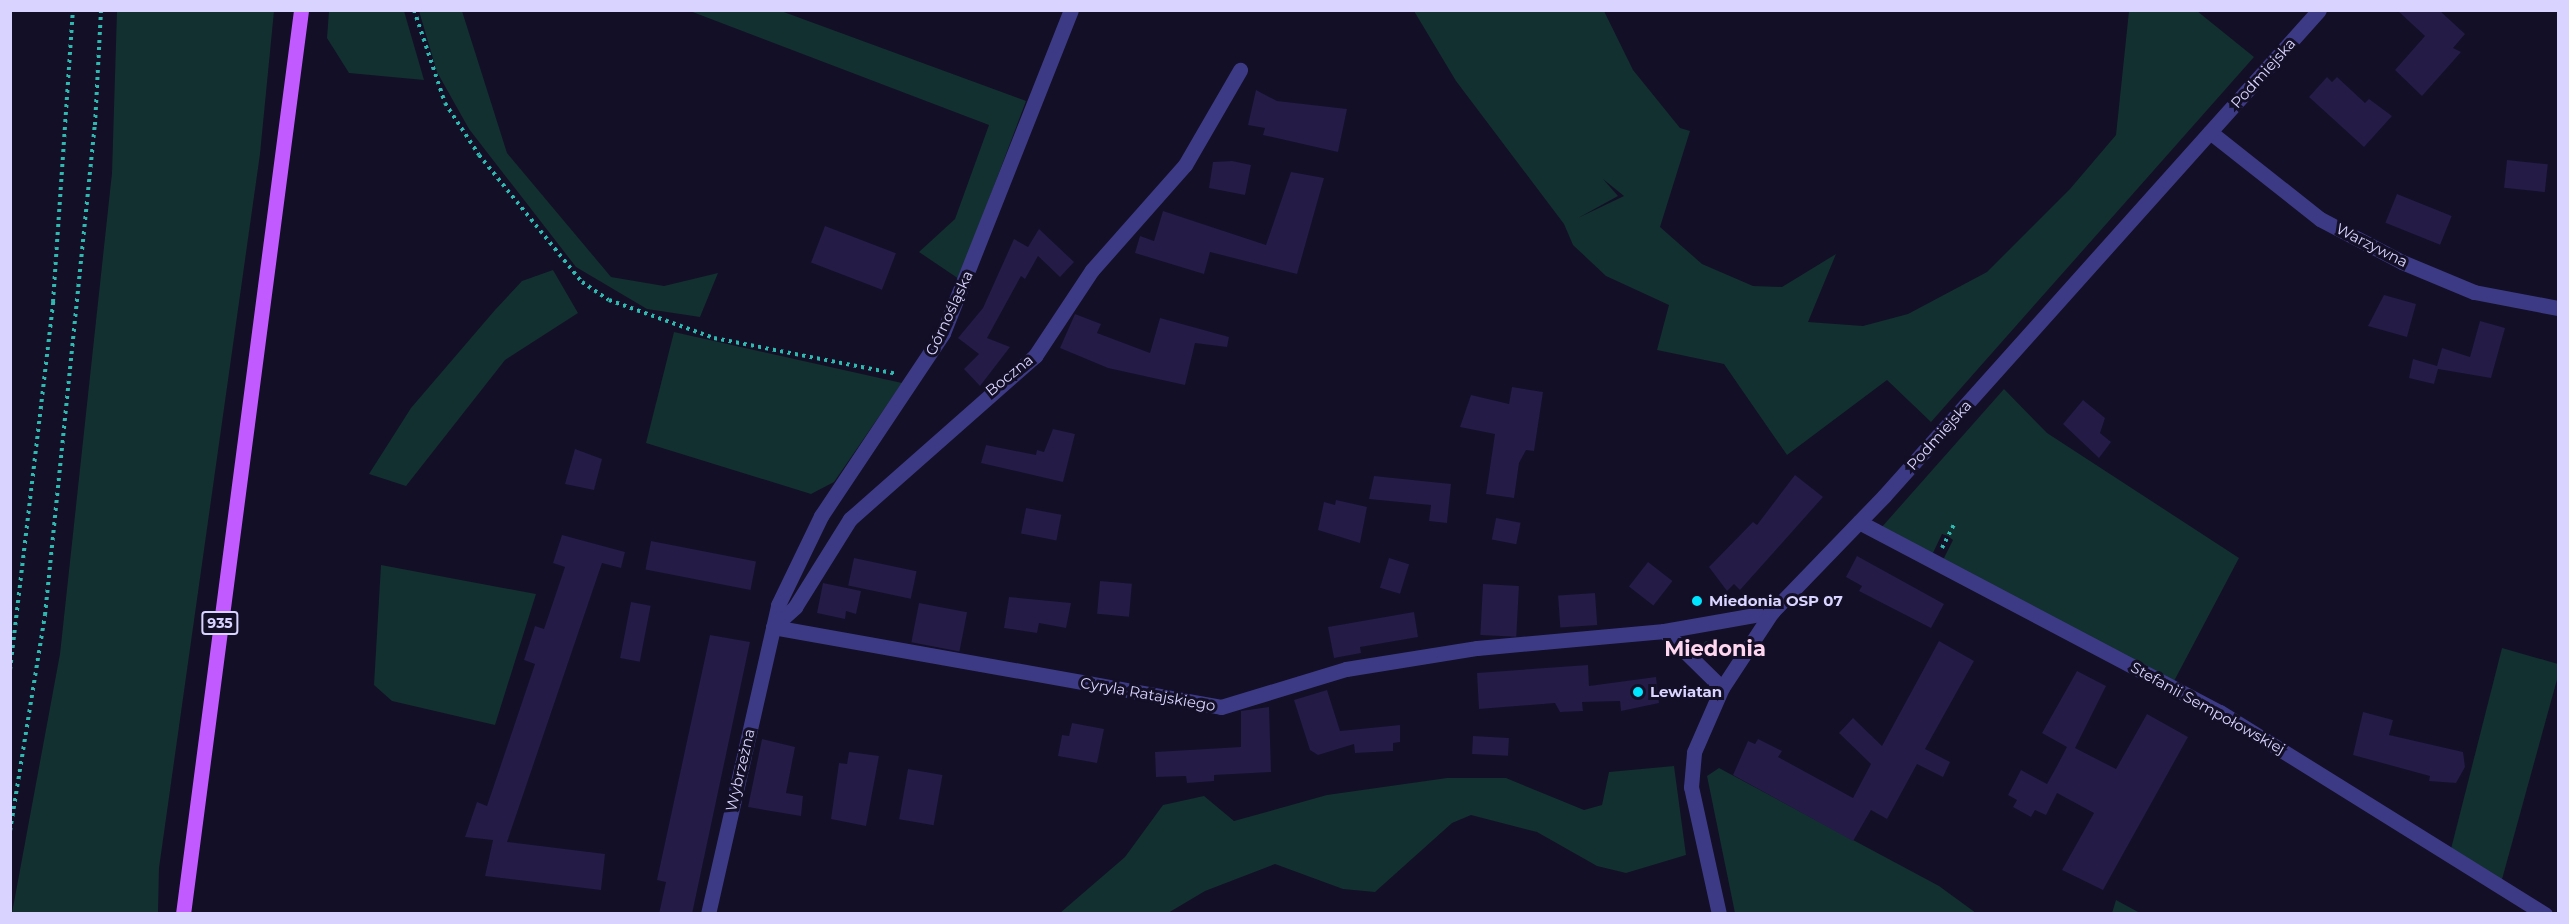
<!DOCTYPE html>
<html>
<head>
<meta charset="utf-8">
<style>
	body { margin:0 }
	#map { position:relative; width:2569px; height:924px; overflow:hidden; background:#130f26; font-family:Montserrat,sans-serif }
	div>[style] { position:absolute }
	.green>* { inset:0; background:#12302f }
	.building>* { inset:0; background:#241b47; transform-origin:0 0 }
	.path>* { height:4px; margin-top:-2px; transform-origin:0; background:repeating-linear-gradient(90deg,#2fb8b0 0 3px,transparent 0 7.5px) }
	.minor>* { height:15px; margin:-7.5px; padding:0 7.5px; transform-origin:7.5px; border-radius:7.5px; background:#3d3a85 }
	.major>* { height:15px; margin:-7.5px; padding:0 7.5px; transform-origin:7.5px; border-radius:7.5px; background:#c25bff }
	.dots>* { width:16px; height:16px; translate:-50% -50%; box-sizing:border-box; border:3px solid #130f26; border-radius:50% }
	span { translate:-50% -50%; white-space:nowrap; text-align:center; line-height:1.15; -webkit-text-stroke:6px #130f26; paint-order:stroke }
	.shield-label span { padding:2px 4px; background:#130f26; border:2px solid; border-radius:4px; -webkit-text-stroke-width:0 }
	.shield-label { font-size:14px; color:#d9d4ff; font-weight:700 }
	.street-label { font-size:15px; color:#d9d4ff }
	.poi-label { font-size:15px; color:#d9d4ff; font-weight:700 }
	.left { translate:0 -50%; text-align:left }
	.district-label { font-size:21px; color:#ffd6f0; font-weight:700 }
	.frame { position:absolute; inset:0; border:12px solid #d9d4ff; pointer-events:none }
</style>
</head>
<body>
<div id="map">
	<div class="green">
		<i style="clip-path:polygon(117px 11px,274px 11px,260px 154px,159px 868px,158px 913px,12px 913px,60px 654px,112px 173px)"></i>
		<i style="clip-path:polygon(329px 11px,404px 11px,424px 80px,349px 73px,327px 38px)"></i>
		<i style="clip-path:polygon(419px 11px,462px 11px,507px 153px,611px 277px,664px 286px,718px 273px,700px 317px,647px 309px,576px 267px,469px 129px,437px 72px)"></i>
		<i style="clip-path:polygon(690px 11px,781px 11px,1026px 101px,959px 279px,919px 252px,955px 219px,989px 125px)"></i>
		<i style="clip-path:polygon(evenodd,1414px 11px,1604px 11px,1633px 70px,1680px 128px,1690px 131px,1660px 227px,1702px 264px,1753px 286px,1782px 287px,1836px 254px,1808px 322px,1863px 326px,1908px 314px,1987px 272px,2070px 189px,2116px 135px,2129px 11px,2197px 11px,2254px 57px,1931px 422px,1887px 380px,1787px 455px,1724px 364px,1657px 350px,1669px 305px,1606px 276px,1573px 245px,1564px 224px,1456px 81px,1414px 11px,1603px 179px,1624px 196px,1578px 218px,1618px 196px,1603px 179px)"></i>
		<i style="clip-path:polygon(553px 270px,578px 313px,505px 360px,406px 486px,369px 474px,411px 408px,495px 310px,522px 281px)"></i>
		<i style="clip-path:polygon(674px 332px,902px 383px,834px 482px,811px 494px,646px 443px)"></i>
		<i style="clip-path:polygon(2004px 389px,2047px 433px,2239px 558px,2173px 683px,1943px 560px,1953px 540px,1948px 536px,1942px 534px,1932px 555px,1881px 528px)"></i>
		<i style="clip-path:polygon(381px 565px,536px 594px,495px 725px,392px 701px,374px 685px)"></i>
		<i style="clip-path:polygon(1706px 641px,1729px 644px,1731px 654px,1703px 656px,1700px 646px)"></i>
		<i style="clip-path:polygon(2502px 648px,2558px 664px,2558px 676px,2501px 883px,2450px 853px)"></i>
		<i style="clip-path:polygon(1674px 766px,1686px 855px,1626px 873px,1597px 866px,1537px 832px,1471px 815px,1452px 823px,1375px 892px,1343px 889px,1275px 864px,1205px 891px,1168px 913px,1060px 913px,1125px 857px,1163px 805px,1204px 796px,1234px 821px,1327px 795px,1447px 778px,1506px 778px,1584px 810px,1602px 805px,1609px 772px)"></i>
		<i style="clip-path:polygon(1719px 768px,1939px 886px,1976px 913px,1735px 913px,1707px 776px)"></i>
		<i style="clip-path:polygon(2116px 900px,2140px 913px,2112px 913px)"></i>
	</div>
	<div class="building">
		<i style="clip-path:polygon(2397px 10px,2439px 10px,2465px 34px,2453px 48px,2461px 52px,2422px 96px,2395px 70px,2425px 36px)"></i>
		<i style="clip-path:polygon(2327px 77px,2332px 82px,2337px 77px,2365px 103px,2369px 99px,2392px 116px,2364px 147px,2309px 97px)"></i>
		<i style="clip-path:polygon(1256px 90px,1277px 101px,1347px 109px,1338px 152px,1263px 135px,1265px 128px,1248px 125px)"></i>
		<i style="left:2507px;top:160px;width:41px;height:28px;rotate:6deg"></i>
		<i style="clip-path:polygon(1232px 161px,1251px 165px,1245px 195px,1209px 188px,1213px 162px)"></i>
		<i style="clip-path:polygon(1291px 172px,1324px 178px,1297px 274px,1210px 252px,1204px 274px,1135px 253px,1140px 236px,1154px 241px,1163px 211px,1266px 245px)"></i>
		<i style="left:2397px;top:194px;width:59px;height:31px;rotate:22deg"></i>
		<i style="left:825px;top:226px;width:76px;height:39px;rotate:21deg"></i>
		<i style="clip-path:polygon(1039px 229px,1074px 262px,1060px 277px,1038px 256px,1025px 279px,1021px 276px,987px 338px,1010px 347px,980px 386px,964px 369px,979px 354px,958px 338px,983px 308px,1014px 239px,1028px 247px)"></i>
		<i style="clip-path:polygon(2384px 295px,2416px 304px,2407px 337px,2368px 326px)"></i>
		<i style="clip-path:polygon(1075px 314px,1101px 324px,1097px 333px,1150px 353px,1160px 318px,1229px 337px,1227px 347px,1195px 343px,1185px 385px,1108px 368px,1060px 348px)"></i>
		<i style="clip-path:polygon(2480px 321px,2505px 328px,2491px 378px,2438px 369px,2434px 384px,2409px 378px,2413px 359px,2437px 366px,2442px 348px,2470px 357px)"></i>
		<i style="clip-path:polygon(1512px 387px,1543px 392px,1534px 451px,1526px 450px,1519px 463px,1514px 498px,1486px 494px,1495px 434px,1460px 427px,1471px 395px,1509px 404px)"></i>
		<i style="clip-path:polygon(2083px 400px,2105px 418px,2100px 433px,2111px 442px,2099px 458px,2063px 424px)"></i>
		<i style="clip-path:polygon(1053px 429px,1075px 434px,1063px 482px,981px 463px,986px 445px,1036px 455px,1037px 450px,1044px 452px)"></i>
		<i style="clip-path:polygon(575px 449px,602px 459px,594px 490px,565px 484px)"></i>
		<i style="clip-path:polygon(1795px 475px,1823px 497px,1740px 590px,1734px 584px,1727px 591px,1709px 567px,1753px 522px,1757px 525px)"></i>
		<i style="clip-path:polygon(1374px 476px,1451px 484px,1447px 523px,1429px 521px,1431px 505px,1369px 499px)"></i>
		<i style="clip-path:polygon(1336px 500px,1367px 507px,1360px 543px,1318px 530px,1324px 502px,1335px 505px)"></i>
		<i style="left:1026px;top:508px;width:36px;height:26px;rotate:11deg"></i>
		<i style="left:1496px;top:518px;width:25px;height:22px;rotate:11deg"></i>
		<i style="clip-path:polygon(562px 535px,625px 552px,621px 568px,602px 563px,507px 842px,605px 854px,601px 890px,485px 876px,493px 840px,465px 837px,477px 802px,487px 806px,535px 664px,524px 660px,535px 626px,544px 629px,565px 567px,553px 563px)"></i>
		<i style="left:651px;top:541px;width:107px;height:29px;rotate:11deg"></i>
		<i style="clip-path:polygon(1857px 556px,1944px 604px,1931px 628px,1859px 591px,1862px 586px,1846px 577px)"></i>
		<i style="left:854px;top:558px;width:64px;height:28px;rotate:12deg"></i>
		<i style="left:1389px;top:558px;width:21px;height:31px;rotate:17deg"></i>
		<i style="left:1648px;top:562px;width:31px;height:31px;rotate:38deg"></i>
		<i style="left:1100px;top:581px;width:32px;height:33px;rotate:5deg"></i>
		<i style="clip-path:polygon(823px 583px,861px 591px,856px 614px,846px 611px,845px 619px,817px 613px)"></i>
		<i style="left:1483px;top:584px;width:36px;height:51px;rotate:3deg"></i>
		<i style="left:1595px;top:593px;width:32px;height:37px;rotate:86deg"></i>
		<i style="clip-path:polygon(1009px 597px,1071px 603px,1066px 628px,1039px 623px,1037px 633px,1004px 628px)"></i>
		<i style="left:631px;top:602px;width:20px;height:57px;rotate:11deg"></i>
		<i style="left:919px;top:603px;width:49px;height:40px;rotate:11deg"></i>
		<i style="clip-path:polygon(1414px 612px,1418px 637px,1360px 647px,1361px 653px,1334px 658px,1328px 627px)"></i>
		<i style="clip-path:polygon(710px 635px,750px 642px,692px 914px,659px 914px,666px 882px,657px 880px)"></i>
		<i style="clip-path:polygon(1939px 641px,1974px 661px,1925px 749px,1950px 762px,1943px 777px,1917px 764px,1887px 819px,1871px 810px,1853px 841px,1733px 775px,1748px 741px,1755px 744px,1758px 739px,1782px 751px,1778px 757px,1853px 798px,1871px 764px,1839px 733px,1853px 718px,1882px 746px)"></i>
		<i style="clip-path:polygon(1588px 665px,1589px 686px,1656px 677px,1659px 703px,1621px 711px,1620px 701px,1582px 702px,1583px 711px,1560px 712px,1555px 703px,1479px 709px,1477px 673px)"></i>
		<i style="clip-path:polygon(2077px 671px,2106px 686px,2075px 748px,2116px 769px,2147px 714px,2188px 737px,2103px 890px,2062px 870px,2094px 813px,2057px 793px,2046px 815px,2035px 810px,2031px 817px,2013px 807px,2017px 800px,2008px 795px,2021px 770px,2047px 784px,2057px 766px,2067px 747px,2042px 733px)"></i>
		<i style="clip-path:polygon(1327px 690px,1340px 731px,1400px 725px,1400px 742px,1393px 743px,1393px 751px,1355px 753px,1354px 744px,1318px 755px,1310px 750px,1294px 700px)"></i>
		<i style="clip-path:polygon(1269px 707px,1271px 772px,1214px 775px,1214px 781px,1187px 783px,1186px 776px,1156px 777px,1155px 752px,1241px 747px,1241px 711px)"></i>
		<i style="clip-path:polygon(2363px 712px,2393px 720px,2389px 735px,2463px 752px,2465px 767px,2456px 783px,2429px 781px,2430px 776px,2353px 755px)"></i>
		<i style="clip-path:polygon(1072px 723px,1104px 729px,1097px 763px,1058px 756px,1062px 735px,1069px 736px)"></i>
		<i style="left:1473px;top:736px;width:36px;height:18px;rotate:3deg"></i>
		<i style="clip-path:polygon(762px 739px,795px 747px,786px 793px,803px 796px,801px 816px,748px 807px)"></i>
		<i style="clip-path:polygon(849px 752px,879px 756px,866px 826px,831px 819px,839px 763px,847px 764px)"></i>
		<i style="left:908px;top:769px;width:35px;height:51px;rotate:10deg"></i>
	</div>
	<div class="path">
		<i style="left:414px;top:10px;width:98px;rotate:71.6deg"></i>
		<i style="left:445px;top:103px;width:62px;rotate:56.8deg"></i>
		<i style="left:479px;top:155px;width:164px;rotate:51deg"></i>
		<i style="left:582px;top:282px;width:32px;rotate:34deg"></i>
		<i style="left:609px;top:300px;width:112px;rotate:19.9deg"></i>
		<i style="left:714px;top:338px;width:187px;rotate:11.1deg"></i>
		<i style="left:1942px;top:548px;width:29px;rotate:-63deg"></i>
		<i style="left:10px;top:670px;width:371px;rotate:-83.3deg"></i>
		<i style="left:53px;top:302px;width:293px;rotate:-86.1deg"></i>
		<i style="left:10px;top:831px;width:219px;rotate:-80.8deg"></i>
		<i style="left:45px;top:615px;width:493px;rotate:-84.2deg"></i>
		<i style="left:95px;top:125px;width:115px;rotate:-87deg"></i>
	</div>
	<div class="minor">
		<i style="left:2210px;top:132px;width:140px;rotate:38.3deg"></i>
		<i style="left:2320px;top:219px;width:93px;rotate:27.7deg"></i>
		<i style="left:2402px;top:262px;width:78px;rotate:22.6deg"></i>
		<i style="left:2474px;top:292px;width:86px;rotate:10.8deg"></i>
		<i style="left:1859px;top:522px;width:408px;rotate:27.8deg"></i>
		<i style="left:2220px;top:712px;width:383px;rotate:31.9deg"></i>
		<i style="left:773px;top:627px;width:455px;rotate:10.1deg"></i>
		<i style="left:1221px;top:707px;width:131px;rotate:-16.9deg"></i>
		<i style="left:1346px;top:669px;width:133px;rotate:-9.1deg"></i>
		<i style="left:1477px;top:648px;width:188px;rotate:-5.2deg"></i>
		<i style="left:1664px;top:631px;width:110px;rotate:-10deg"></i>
		<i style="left:773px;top:627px;width:30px;rotate:-42deg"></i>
		<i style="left:795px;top:607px;width:104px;rotate:-58deg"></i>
		<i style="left:850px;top:519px;width:247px;rotate:-41.4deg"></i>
		<i style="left:1035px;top:356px;width:103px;rotate:-56.5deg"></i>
		<i style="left:1092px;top:270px;width:140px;rotate:-48.5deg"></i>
		<i style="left:1185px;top:165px;width:110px;rotate:-59.9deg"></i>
		<i style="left:1664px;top:631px;width:81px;rotate:44.5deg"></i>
		<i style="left:708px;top:914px;width:317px;rotate:-77.2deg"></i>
		<i style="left:778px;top:605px;width:99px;rotate:-64.2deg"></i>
		<i style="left:821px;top:516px;width:220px;rotate:-56.3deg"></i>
		<i style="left:943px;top:333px;width:347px;rotate:-68.4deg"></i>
		<i style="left:1719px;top:914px;width:130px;rotate:-102.4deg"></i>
		<i style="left:1691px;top:787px;width:35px;rotate:-85deg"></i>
		<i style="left:1694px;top:752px;width:70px;rotate:-66.4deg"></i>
		<i style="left:1722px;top:688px;width:91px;rotate:-56.7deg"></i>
		<i style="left:1772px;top:612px;width:161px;rotate:-46deg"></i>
		<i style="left:1884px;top:496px;width:652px;rotate:-48.17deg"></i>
	</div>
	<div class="major">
		<i style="left:183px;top:914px;width:912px;rotate:-82.56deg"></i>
	</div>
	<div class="dots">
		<i style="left:1697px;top:601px;background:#00e5ff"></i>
		<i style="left:1638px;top:692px;background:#00e5ff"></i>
	</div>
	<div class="shield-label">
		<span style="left:220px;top:623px">935</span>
	</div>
	<div class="street-label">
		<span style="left:2263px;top:73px;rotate:-48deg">Podmiejska</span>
		<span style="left:2372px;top:245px;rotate:27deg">Warzywna</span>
		<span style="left:949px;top:313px;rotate:-65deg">Górnośląska</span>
		<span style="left:1009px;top:375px;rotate:-39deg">Boczna</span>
		<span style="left:1939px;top:435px;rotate:-48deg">Podmiejska</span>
		<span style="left:1148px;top:694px;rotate:10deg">Cyryla Ratajskiego</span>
		<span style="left:2208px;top:708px;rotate:29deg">Stefanii Sempołowskiej</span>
		<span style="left:740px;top:770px;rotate:-77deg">Wybrzeżna</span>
	</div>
	<div class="poi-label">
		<span class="left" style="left:1709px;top:601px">Miedonia OSP 07</span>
		<span class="left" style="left:1650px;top:692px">Lewiatan</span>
	</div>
	<div class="district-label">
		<span style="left:1715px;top:649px">Miedonia</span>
	</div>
	<div class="frame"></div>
</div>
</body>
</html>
